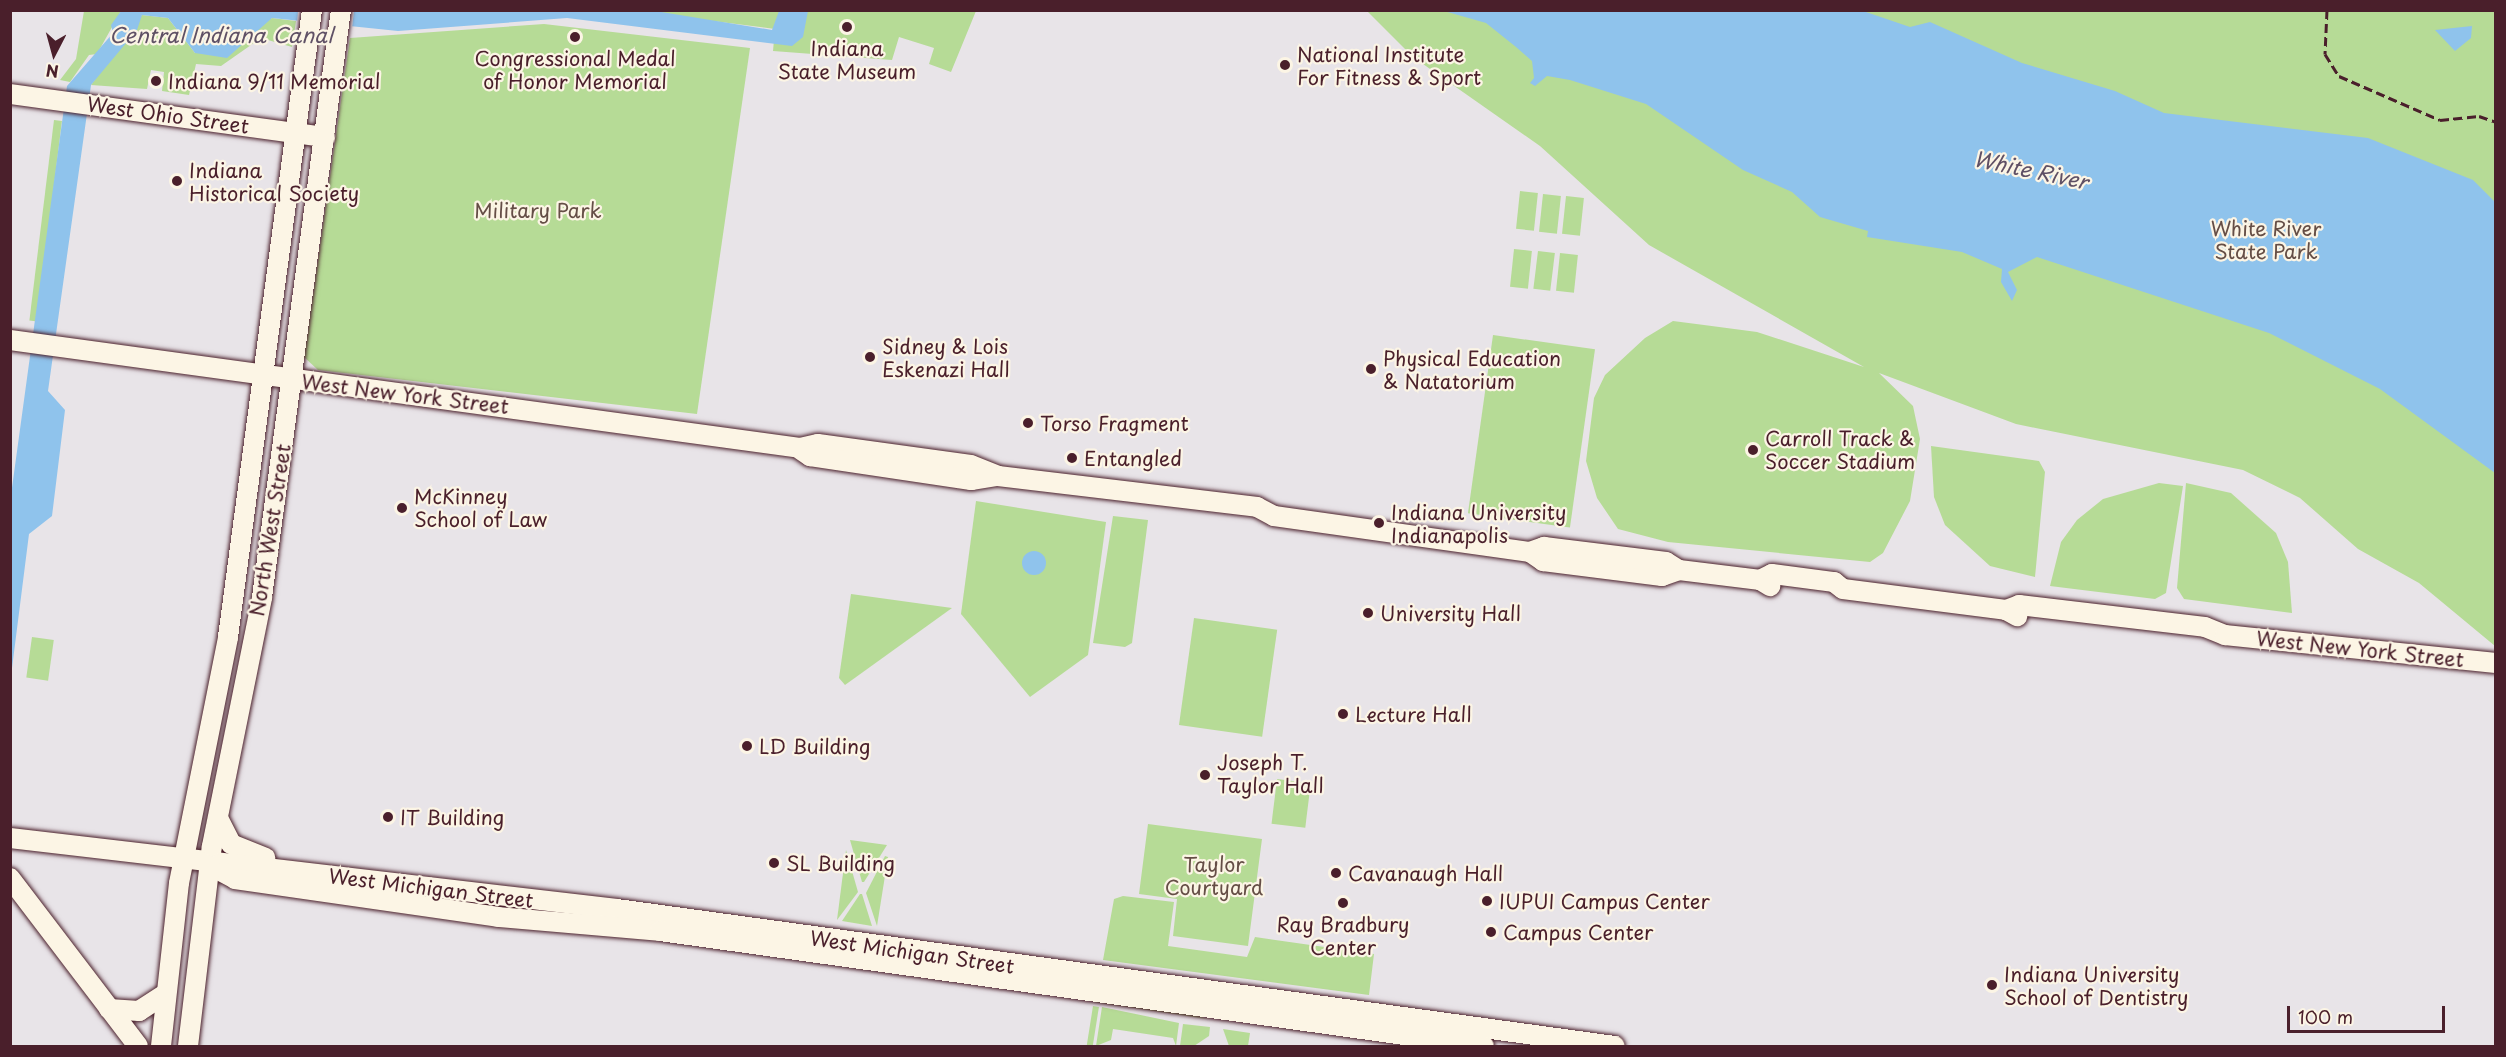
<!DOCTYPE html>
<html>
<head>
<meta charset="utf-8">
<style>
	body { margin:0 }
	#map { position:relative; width:2506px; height:1057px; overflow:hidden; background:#e8e4e8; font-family:"Playpen Sans",sans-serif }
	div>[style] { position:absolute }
	.green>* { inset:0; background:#b6db96; transform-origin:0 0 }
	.water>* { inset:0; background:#8fc3ec }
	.round { border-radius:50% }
	.pier>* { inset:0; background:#e8e4e8 }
	.roads { filter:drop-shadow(0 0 2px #4a1f2b) drop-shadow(0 0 2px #4a1f2b) }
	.major>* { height:20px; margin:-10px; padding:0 10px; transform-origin:10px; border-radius:10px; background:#fcf5e5 }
	.rail>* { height:3px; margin-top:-1.5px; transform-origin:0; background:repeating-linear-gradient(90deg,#4a1f2b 0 9px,transparent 0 13.5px) }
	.dots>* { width:16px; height:16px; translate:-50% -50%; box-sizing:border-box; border:3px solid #fcf5e5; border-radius:50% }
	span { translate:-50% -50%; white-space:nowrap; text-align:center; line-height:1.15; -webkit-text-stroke:4.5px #fcf5e5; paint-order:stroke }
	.poi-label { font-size:20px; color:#4a1f2b }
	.left { translate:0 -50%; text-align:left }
	.street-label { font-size:20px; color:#4a1f2b }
	.park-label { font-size:20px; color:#654e46 }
	.water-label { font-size:21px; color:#5f5065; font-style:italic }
	.frame { position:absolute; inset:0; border:12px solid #4a1f2b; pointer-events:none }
	.north { position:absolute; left:24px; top:24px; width:60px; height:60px; -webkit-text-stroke:4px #fcf5e5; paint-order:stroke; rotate:186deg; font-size:16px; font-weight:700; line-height:24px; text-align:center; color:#4a1f2b }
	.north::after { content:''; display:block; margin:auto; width:21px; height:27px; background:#4a1f2b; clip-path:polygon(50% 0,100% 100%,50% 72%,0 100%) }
	.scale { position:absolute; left:2287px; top:1006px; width:158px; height:27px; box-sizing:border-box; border:3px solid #4a1f2b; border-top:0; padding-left:8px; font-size:18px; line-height:21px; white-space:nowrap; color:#4a1f2b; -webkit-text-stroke:4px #fcf5e5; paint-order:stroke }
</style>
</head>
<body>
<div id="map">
	<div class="green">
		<i style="clip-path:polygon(84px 11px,121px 11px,97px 54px,89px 55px,70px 82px,60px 80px,76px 59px)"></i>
		<i style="clip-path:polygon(634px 11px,976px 11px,951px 72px,929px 64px,934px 48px,899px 37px,892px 60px,773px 51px,775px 29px)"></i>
		<i style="clip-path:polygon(1367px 11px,2495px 11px,2495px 646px,2419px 583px,2358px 549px,2300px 498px,2243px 470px,2016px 424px,1879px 373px,1913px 406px,1920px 439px,1910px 501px,1883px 553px,1870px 562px,1668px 542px,1618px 529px,1597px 498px,1586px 461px,1594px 398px,1605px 375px,1645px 338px,1673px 321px,1704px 325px,1757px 332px,1864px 367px,1649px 245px,1540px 146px,1413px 57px)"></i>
		<i style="clip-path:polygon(142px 15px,168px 18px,195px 53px,272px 18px,296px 21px,292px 47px,261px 38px,221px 66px,196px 64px,189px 95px,162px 91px,164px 72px,151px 70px,147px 89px,91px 85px)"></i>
		<i style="clip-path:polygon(544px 24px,750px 48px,697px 414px,318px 370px,304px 357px,350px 38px)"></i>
		<i style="left:54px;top:120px;width:8px;height:202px;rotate:7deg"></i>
		<i style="left:1520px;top:191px;width:18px;height:38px;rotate:6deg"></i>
		<i style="left:1543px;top:194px;width:18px;height:38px;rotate:6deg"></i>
		<i style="left:1566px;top:196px;width:18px;height:38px;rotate:6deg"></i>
		<i style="left:1514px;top:249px;width:18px;height:38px;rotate:6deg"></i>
		<i style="left:1538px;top:251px;width:17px;height:38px;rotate:7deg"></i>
		<i style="left:1560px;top:253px;width:18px;height:38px;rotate:6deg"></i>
		<i style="left:1493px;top:335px;width:103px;height:180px;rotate:8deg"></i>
		<i style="clip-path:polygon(1931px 446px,2039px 461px,2045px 472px,2035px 577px,1990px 566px,1945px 525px,1934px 497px)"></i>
		<i style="clip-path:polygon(2159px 483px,2183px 486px,2166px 593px,2155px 599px,2050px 586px,2061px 542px,2077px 520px,2103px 499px)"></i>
		<i style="clip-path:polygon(2186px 483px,2231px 493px,2276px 533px,2288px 562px,2292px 613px,2184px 599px,2177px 588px)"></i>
		<i style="clip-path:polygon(976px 501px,1106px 522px,1088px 655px,1030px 697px,961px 614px)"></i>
		<i style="clip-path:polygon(1113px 516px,1148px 520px,1132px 643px,1125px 647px,1093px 643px)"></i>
		<i style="clip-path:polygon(851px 594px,952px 608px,845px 685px,839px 678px)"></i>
		<i style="left:1194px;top:618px;width:84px;height:108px;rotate:8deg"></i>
		<i style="left:32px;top:637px;width:22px;height:41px;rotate:8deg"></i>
		<i style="left:1277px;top:779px;width:34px;height:45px;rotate:7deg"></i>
		<i style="clip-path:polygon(1148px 824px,1262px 839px,1248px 946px,1173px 936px,1177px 899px,1139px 894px)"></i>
		<i style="clip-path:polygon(850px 840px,887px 845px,864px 882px,862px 882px)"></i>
		<i style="clip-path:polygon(846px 850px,858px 892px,837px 920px)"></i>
		<i style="clip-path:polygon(885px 856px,888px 857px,877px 926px,866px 893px)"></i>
		<i style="clip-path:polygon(860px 894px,862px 894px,872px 926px,842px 921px)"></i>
		<i style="clip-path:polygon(1123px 896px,1174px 902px,1168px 946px,1247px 957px,1255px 937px,1374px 954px,1369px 995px,1103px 960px,1114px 899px)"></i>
		<i style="clip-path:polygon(1096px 1000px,1195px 1015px,1207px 1019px,1094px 1002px)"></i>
		<i style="left:1093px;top:1006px;width:6px;height:40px;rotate:9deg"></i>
		<i style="clip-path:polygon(1102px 1007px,1179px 1023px,1176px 1046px,1173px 1038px,1113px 1029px,1111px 1040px,1096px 1046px)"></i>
		<i style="clip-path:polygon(1183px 1024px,1210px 1027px,1209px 1036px,1194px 1046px,1180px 1046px)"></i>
		<i style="clip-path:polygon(1223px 1029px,1250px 1033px,1248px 1046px,1229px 1046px)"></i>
	</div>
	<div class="water">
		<i style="clip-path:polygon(649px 10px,772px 30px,779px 11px,808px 11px,803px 37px,792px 46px,567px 18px,398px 31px,272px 18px,227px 58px,195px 53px,168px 18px,142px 15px,137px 30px,91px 85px,48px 391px,65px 410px,52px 516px,29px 534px,11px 676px,11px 495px,67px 86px,113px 33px,111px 25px,121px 11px)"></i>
		<i style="clip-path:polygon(1444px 11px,1863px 11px,1910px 27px,1930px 22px,2022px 63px,2115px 91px,2164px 113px,2368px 138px,2473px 180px,2495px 202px,2495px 473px,2380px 389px,2269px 333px,2037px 257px,2008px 272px,2017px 290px,2012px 301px,2001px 282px,2002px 269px,1962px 252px,1867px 237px,1868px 231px,1820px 217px,1792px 192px,1743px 170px,1646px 104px,1570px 80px,1547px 76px,1535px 86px,1530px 83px,1534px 78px,1532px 61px,1516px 47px,1486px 23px)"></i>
		<i style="clip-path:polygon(2472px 26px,2471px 38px,2455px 51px,2435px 30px)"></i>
		<i class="round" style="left:1022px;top:551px;width:24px;height:24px"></i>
	</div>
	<div class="pier">
		<i style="clip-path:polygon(298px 11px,354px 11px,352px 28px,297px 24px)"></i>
	</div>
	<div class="roads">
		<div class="major">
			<i style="left:10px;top:94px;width:318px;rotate:7.8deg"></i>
			<i style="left:10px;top:340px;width:797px;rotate:7.78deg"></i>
			<i style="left:800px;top:448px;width:18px;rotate:-13deg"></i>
			<i style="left:818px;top:444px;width:154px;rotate:7.8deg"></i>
			<i style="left:971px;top:465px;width:29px;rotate:22deg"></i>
			<i style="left:998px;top:476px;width:261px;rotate:6.8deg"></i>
			<i style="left:1257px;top:507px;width:19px;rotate:28deg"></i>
			<i style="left:1274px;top:516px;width:259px;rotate:8deg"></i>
			<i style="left:1530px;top:552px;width:16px;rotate:35deg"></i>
			<i style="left:1543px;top:561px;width:120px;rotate:7.2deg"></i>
			<i style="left:1662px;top:576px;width:18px;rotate:-19deg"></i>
			<i style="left:801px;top:450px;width:11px;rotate:34deg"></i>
			<i style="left:810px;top:456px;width:163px;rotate:8.5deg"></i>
			<i style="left:971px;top:480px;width:25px;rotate:-9deg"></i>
			<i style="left:1530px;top:552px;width:15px;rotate:-20deg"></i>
			<i style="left:1544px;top:547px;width:123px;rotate:7deg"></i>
			<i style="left:1666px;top:562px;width:15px;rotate:32deg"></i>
			<i style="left:1679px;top:570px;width:82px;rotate:7deg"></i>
			<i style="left:1760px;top:580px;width:12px;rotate:31deg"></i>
			<i style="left:1760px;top:580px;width:13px;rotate:-27deg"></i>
			<i style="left:1772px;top:574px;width:63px;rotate:7.4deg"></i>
			<i style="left:1834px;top:582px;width:11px;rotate:38deg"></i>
			<i style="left:1843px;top:589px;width:164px;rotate:7.3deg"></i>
			<i style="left:2006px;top:610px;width:13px;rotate:29deg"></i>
			<i style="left:2006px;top:610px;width:14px;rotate:-21deg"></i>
			<i style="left:2019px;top:605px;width:187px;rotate:6.7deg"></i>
			<i style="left:2205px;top:627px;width:22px;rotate:22deg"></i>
			<i style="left:2225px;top:635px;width:272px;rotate:5.9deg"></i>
			<i style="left:218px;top:818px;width:29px;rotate:63deg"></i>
			<i style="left:231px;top:844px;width:37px;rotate:22deg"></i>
			<i style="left:10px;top:838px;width:611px;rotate:6.67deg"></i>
			<i style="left:617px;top:909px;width:1007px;rotate:7.82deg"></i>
			<i style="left:211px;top:866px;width:27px;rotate:28deg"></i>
			<i style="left:235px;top:879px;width:266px;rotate:8.2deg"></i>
			<i style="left:498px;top:917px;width:163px;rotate:4.9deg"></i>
			<i style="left:660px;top:931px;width:832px;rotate:7.95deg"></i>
			<i style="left:10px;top:878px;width:211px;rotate:52.7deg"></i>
			<i style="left:109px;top:1009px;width:30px;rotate:4deg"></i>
			<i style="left:139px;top:1011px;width:30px;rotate:-33deg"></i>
			<i style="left:161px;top:1046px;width:164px;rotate:-83.7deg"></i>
			<i style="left:179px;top:883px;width:251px;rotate:-78.7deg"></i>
			<i style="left:228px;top:637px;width:633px;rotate:-82.37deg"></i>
			<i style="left:188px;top:1046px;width:201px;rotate:-83.2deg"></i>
			<i style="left:212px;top:846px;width:254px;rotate:-78.6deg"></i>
			<i style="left:262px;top:597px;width:592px;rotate:-82.34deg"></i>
		</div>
	</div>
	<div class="rail">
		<i style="left:2327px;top:10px;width:44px;rotate:92.6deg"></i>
		<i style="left:2325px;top:54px;width:26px;rotate:58deg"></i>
		<i style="left:2339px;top:76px;width:110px;rotate:23.5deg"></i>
		<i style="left:2440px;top:120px;width:39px;rotate:-6deg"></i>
		<i style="left:2479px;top:116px;width:18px;rotate:19deg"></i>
	</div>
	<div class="dots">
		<i style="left:847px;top:27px;background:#4a1f2b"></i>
		<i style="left:575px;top:37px;background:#4a1f2b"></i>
		<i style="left:1285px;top:65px;background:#4a1f2b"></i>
		<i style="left:156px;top:81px;background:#4a1f2b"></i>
		<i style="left:177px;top:181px;background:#4a1f2b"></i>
		<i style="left:870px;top:357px;background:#4a1f2b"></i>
		<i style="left:1371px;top:369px;background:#4a1f2b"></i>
		<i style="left:1028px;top:423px;background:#4a1f2b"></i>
		<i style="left:1753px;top:450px;background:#4a1f2b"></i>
		<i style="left:1072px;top:458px;background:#4a1f2b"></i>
		<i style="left:402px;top:508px;background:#4a1f2b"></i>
		<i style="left:1379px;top:523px;background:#4a1f2b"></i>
		<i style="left:1368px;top:613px;background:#4a1f2b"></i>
		<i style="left:1343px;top:714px;background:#4a1f2b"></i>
		<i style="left:747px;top:746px;background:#4a1f2b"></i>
		<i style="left:1205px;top:775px;background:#4a1f2b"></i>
		<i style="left:388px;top:817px;background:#4a1f2b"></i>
		<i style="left:774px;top:863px;background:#4a1f2b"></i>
		<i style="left:1336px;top:873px;background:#4a1f2b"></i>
		<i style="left:1487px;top:901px;background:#4a1f2b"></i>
		<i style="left:1343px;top:903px;background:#4a1f2b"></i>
		<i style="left:1491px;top:932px;background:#4a1f2b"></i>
		<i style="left:1992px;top:985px;background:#4a1f2b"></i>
	</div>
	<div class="poi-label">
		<span style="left:847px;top:60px">Indiana<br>State Museum</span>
		<span class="left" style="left:1297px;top:66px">National Institute<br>For Fitness &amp; Sport</span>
		<span style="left:575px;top:70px">Congressional Medal<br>of Honor Memorial</span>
		<span class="left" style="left:168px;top:81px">Indiana 9/11 Memorial</span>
		<span class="left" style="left:189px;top:182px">Indiana<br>Historical Society</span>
		<span class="left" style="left:882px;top:358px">Sidney &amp; Lois<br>Eskenazi Hall</span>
		<span class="left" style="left:1383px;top:370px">Physical Education<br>&amp; Natatorium</span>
		<span class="left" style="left:1040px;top:423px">Torso Fragment</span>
		<span class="left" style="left:1765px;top:450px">Carroll Track &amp;<br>Soccer Stadium</span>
		<span class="left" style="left:1084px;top:458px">Entangled</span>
		<span class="left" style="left:414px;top:508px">McKinney<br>School of Law</span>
		<span class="left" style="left:1391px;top:524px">Indiana University<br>Indianapolis</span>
		<span class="left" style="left:1380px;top:613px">University Hall</span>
		<span class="left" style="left:1355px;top:714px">Lecture Hall</span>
		<span class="left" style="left:759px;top:746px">LD Building</span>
		<span class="left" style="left:1217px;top:774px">Joseph T.<br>Taylor Hall</span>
		<span class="left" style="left:400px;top:817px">IT Building</span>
		<span class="left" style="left:786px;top:863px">SL Building</span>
		<span class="left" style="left:1348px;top:873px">Cavanaugh Hall</span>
		<span class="left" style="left:1499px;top:901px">IUPUI Campus Center</span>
		<span style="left:1343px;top:936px">Ray Bradbury<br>Center</span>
		<span class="left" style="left:1503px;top:932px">Campus Center</span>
		<span class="left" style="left:2004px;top:986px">Indiana University<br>School of Dentistry</span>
	</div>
	<div class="street-label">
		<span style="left:168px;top:115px;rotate:8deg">West Ohio Street</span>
		<span style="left:405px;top:394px;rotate:7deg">West New York Street</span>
		<span style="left:270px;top:530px;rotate:-81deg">North West Street</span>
		<span style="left:2360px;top:649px;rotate:6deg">West New York Street</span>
		<span style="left:431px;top:888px;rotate:7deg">West Michigan Street</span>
		<span style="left:912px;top:952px;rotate:8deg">West Michigan Street</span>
	</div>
	<div class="park-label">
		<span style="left:538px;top:210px">Military Park</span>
		<span style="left:2266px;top:240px">White River<br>State Park</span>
		<span style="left:1214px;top:876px">Taylor<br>Courtyard</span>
	</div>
	<div class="water-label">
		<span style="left:221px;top:34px">Central Indiana Canal</span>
		<span style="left:2031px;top:169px;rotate:12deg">White River</span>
	</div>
	<div class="frame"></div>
	<div class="north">N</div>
	<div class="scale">100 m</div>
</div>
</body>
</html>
